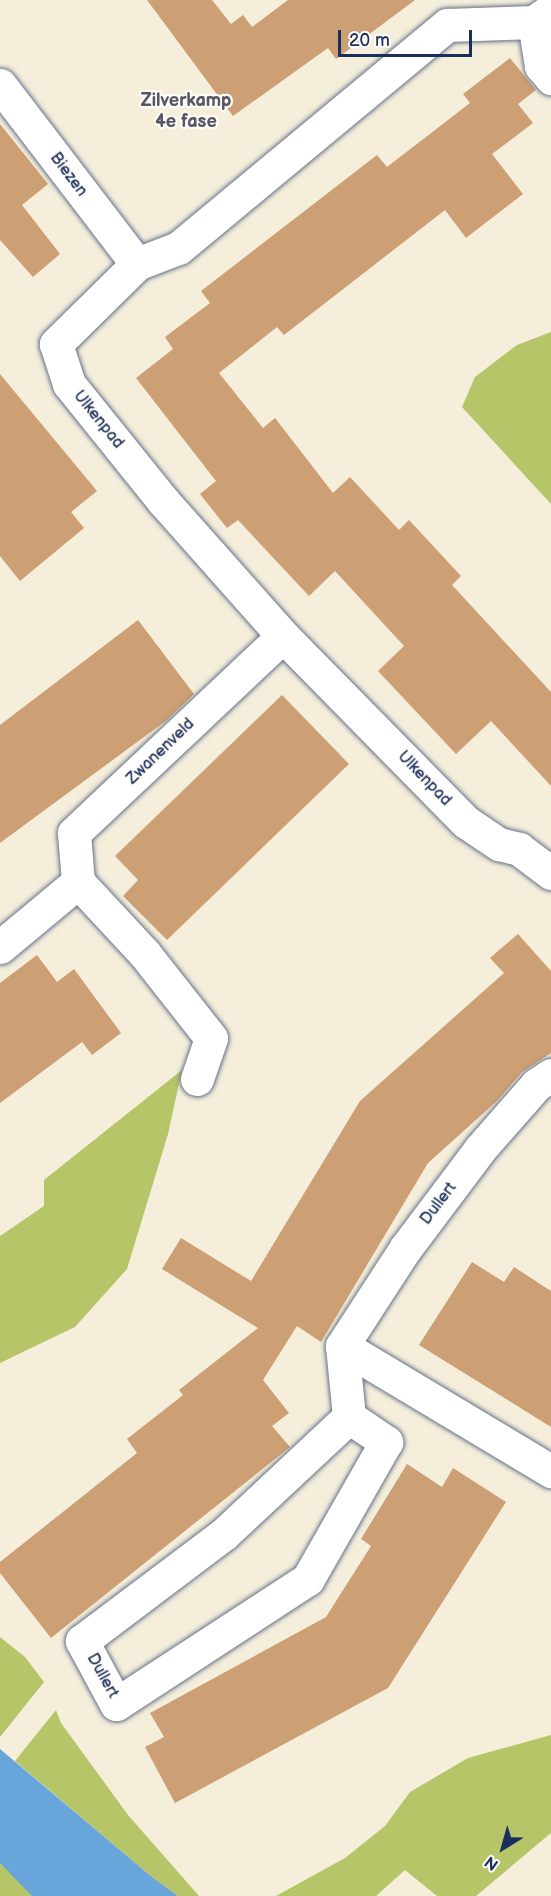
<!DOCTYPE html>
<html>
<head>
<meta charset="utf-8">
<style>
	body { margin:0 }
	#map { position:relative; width:551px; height:1896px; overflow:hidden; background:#f4eedb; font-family:"Balsamiq Sans",sans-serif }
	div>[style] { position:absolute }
	.green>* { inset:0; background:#b5c568 }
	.water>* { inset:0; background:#68a5da }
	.building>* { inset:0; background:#cd9f74 }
	.roads { filter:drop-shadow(0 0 2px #67728a) drop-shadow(0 0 2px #67728a) }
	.street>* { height:33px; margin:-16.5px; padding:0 16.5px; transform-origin:16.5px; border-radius:16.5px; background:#fff }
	span { translate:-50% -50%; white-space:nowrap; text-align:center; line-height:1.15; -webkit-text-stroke:4.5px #fdfcf7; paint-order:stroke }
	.street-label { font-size:16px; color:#1b2f5e }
	.neighbourhood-label { font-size:18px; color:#595666; font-weight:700 }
	.north { position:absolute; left:473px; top:1818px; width:60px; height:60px; -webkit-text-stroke:4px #fdfcf7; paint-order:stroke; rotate:217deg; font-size:16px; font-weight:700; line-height:24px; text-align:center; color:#1b2f5e }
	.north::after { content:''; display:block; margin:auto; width:21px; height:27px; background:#1b2f5e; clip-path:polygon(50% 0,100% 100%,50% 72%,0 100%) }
	.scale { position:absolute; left:338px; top:30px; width:134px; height:27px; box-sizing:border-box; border:3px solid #1b2f5e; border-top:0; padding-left:8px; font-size:18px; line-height:21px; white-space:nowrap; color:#1b2f5e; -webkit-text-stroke:4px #fdfcf7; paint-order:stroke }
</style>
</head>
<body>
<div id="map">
	<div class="green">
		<i style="clip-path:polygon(551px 332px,551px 504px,462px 407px,475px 377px,517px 345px)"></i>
		<i style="clip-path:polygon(182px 1070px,168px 1134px,127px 1269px,75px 1327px,0 1363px,0 1236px,44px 1206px,44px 1180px)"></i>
		<i style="clip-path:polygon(0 1637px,25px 1657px,44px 1682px,0 1737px)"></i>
		<i style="clip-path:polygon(56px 1710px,61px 1723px,128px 1815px,199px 1896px,178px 1896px,152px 1877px,15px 1761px)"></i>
		<i style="clip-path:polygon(551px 1735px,551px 1833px,476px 1896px,437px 1896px,405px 1870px,376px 1896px,276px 1896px,345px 1858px,385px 1826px,410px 1792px,468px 1758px)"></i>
		<i style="clip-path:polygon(0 1863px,27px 1888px,32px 1896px,0 1896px)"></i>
	</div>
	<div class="water">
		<i style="clip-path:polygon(0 1749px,152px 1877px,178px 1896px,32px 1896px,0 1863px)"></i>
	</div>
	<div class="building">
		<i style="clip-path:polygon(147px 0,212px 0,231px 24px,243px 15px,252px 27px,288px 0,415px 0,336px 59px,328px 48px,233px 116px)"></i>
		<i style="clip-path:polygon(510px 58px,536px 90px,518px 104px,533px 123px,492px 154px,523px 194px,466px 238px,445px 210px,284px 335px,277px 327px,219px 373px,263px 428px,275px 418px,333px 493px,350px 477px,399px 530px,409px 520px,461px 576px,452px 585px,551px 692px,551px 786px,491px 721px,456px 754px,378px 671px,404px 646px,335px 571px,309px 596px,238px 520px,227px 528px,200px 494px,216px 481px,136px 378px,173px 349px,165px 337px,210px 303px,201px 291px,377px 155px,387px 167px,470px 103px,463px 94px)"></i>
		<i style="clip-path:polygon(0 124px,48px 184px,22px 205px,60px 254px,33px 277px,0 240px)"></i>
		<i style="clip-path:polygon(0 374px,97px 491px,71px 512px,84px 528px,20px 581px,0 556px)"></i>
		<i style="clip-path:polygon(138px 620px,194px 694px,167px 720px,0 843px,0 725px)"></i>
		<i style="clip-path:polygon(282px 695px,349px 764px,167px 940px,123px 896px,138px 880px,115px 856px)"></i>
		<i style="clip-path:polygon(518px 934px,551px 971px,551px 1053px,522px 1072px,497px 1101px,428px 1163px,321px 1342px,297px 1326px,263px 1380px,289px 1413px,272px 1426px,290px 1447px,51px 1638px,0 1573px,0 1562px,137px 1453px,127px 1439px,183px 1395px,179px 1390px,258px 1328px,162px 1269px,181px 1238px,251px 1281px,360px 1101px,504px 973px,490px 958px)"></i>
		<i style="clip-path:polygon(37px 955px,57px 982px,74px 969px,121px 1033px,92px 1055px,82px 1042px,0 1103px,0 983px)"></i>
		<i style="clip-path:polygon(472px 1262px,504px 1282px,514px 1267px,551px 1291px,551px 1427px,419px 1345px)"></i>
		<i style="clip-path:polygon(407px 1464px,442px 1487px,453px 1468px,506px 1502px,388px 1688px,175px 1803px,145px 1747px,164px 1737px,150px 1713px,326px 1617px,371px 1546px,361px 1539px)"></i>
	</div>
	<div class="roads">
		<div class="street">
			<i style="left:551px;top:10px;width:21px;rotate:145deg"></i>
			<i style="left:534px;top:22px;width:87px;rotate:178deg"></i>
			<i style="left:447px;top:25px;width:349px;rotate:140.3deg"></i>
			<i style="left:178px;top:248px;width:44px;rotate:158.7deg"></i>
			<i style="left:137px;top:264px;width:114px;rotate:135.4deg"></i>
			<i style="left:56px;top:344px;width:42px;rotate:72deg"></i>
			<i style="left:69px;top:384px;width:151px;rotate:51.2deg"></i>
			<i style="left:164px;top:502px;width:179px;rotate:48.4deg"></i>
			<i style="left:283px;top:636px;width:261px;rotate:45.5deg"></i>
			<i style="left:466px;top:822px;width:40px;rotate:34deg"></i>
			<i style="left:499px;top:844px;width:21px;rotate:14deg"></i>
			<i style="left:519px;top:849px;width:40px;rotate:37deg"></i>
			<i style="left:534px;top:22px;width:45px;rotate:81deg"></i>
			<i style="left:541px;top:66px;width:16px;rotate:50deg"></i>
			<i style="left:0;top:85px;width:225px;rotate:52.6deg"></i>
			<i style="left:0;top:947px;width:102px;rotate:-39.8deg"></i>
			<i style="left:197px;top:1079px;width:43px;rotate:-71.1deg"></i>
			<i style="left:211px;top:1038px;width:107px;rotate:-128.2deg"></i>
			<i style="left:145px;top:954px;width:98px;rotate:-132.9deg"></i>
			<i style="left:78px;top:882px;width:49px;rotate:-94.7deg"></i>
			<i style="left:74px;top:833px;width:287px;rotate:-43.3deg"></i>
			<i style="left:342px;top:1346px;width:244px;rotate:30.9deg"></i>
			<i style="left:349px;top:1417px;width:45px;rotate:34deg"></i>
			<i style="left:386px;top:1442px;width:158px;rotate:119.7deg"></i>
			<i style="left:308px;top:1579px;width:229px;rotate:146.9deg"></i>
			<i style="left:116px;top:1704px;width:72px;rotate:-118.4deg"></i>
			<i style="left:82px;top:1641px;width:178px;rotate:-37deg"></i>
			<i style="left:224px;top:1534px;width:171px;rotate:-43.1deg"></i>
			<i style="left:349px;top:1417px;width:71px;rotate:-95.6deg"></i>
			<i style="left:342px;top:1346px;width:116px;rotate:-57deg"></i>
			<i style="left:405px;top:1249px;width:125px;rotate:-53.1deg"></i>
			<i style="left:480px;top:1149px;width:85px;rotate:-48.8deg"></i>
			<i style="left:536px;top:1085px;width:18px;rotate:-34deg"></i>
		</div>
	</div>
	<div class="street-label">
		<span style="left:68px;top:175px;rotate:53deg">Biezen</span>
		<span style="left:98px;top:420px;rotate:51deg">Ulkenpad</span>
		<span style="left:161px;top:752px;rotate:-44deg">Zwanenveld</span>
		<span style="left:424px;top:779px;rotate:46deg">Ulkenpad</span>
		<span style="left:439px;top:1204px;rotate:-53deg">Dullert</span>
		<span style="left:102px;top:1676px;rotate:61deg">Dullert</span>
	</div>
	<div class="neighbourhood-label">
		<span style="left:186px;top:112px">Zilverkamp<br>4e fase</span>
	</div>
	<div class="north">N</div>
	<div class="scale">20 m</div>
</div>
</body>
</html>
